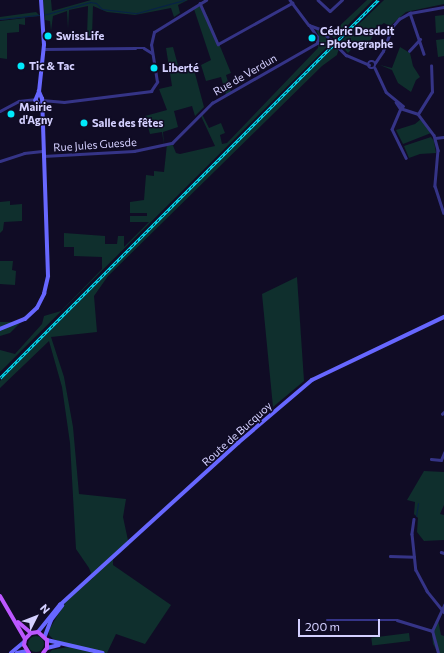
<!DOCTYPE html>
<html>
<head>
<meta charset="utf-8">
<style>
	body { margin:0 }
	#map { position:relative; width:444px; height:653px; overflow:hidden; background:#100c25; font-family:Commissioner,sans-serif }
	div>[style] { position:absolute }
	.green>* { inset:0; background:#0f2f2d; transform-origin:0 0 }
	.round { border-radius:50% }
	.stream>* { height:1px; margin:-0.5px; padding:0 0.5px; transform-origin:0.5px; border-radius:0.5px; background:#082148 }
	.street>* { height:2.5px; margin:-1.25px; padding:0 1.25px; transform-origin:1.25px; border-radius:1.25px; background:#353487 }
	.street>.ring { margin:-1.25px; padding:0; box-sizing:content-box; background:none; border:2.5px solid #353487; border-radius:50% }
	.secondary>* { height:3.5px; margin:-1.75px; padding:0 1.75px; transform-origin:1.75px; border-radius:1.75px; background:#6767ff }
	.primary>* { height:4px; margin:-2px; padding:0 2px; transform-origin:2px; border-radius:2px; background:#bc57ff }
	.rail>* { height:2.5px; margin-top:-1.25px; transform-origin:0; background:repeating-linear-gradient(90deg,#100c25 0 3px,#00e9fb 0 6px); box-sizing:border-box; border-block:1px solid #00e9fb }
	.dots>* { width:11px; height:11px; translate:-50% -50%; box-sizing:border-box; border:2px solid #100c25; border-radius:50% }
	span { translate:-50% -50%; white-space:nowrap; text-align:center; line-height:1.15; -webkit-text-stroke:3px #100c25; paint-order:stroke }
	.poi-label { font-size:11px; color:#d4d0ff; font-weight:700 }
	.left { translate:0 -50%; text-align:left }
	.street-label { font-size:11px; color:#d4d0ff }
	.north { position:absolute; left:16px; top:597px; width:40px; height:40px; -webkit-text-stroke:3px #100c25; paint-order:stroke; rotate:48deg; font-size:11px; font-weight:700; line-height:16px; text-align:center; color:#d4d0ff }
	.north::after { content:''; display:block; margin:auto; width:14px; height:18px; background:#d4d0ff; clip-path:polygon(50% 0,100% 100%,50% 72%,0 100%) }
	.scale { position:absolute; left:298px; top:619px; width:82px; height:18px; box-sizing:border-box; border:2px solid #d4d0ff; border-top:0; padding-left:5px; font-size:12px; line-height:14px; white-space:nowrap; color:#d4d0ff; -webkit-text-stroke:3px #100c25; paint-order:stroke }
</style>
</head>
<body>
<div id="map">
	<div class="green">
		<i style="clip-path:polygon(43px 0,51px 0,52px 11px,91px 0,188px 0,178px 5px,180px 13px,174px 17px,171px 8px,135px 15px,107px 12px,93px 6px,92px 36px,87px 36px,88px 6px,69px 10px,68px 29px,67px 11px,53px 16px,51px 31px,50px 21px,45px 20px)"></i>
		<i style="clip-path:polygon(367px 0,373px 0,334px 39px,331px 34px)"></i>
		<i style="clip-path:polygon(384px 0,444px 0,444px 4px,406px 12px,390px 26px,384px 23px,378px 27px,367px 46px,358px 42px,348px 53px,339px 43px)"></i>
		<i style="clip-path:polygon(201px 5px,208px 17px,231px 73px,226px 75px,231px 92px,226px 95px,221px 77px,206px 81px,201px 65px,211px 60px,194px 9px)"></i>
		<i style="clip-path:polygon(36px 12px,40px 16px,0 20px,0 17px)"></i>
		<i style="clip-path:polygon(444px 15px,444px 32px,436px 33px,435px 16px)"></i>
		<i style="clip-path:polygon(25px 18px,25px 25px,19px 24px,19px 32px,7px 33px,7px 59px,0 58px,0 21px)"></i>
		<i style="clip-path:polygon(316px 29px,332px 42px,0 372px,0 350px,15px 354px,42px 324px,44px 316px,61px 311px,102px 269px,102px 257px,74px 256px,74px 247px,64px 247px,64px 233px,105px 236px,105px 244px,117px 244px,118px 236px,124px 236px,124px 247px,149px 222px,130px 222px,130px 216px,147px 216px,147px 213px,130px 213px,130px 202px,144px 200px,146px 175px,154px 176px,154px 171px,164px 172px,167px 144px,172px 143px,176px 153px,180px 154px,215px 146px,201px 116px,202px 114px,209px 128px,221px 123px,225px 133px,220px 135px,222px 144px,227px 143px,318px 48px,319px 37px)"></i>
		<i style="clip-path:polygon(444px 39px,444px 56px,438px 57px,436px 40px)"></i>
		<i style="clip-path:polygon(336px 45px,339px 48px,337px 55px,322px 66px,108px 276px,94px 296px,97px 332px,51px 337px,64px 377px,73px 427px,79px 494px,126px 499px,123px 517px,129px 545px,113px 559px,113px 565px,171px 605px,145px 644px,116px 634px,107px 653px,49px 653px,52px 650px,73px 646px,53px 639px,49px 635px,49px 630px,66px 601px,93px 578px,89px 568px,76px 549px,70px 443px,62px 387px,49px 341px,0 388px,0 381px)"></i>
		<i style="clip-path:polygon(173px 47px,179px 69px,193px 66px,204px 107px,195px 116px,192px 106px,174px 111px,178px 127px,163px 132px,164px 145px,162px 132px,150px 134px,145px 116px,167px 110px,159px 89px,172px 86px,166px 48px)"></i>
		<i style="clip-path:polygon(400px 47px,410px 53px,413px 66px,420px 77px,416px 80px,411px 92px,398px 83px,392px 70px,380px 65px,392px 68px)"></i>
		<i style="clip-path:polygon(421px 119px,431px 133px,403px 144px,396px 130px,415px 124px)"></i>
		<i style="clip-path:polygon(431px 137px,434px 141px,436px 153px,420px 154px,409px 158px,404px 146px)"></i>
		<i style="clip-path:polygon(10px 201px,10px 205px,22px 204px,22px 221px,4px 222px,3px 230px,0 233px,0 202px)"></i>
		<i style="clip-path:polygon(0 261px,13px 261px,12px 270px,16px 271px,15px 285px,0 284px)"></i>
		<i style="clip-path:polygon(297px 277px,304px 381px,273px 407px,262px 294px)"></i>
		<i style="clip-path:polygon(0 322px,21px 322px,10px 333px,0 336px)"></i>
		<i style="clip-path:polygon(424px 471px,444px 472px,444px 505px,440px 514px,444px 515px,444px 540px,424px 541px,417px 532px,418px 518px,414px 514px,415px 502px,407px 500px)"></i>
		<i style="clip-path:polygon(436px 620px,438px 620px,441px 635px,444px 636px,444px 653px,438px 653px,433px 644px,432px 635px)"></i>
		<i style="left:409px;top:633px;width:8px;height:38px;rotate:83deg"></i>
		<i class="round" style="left:28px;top:636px;width:16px;height:16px"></i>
	</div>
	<div class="stream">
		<i style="left:0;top:19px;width:47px;rotate:-6.1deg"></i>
		<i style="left:47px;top:14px;width:45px;rotate:-15.6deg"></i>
		<i style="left:90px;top:2px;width:6px;rotate:9deg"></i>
		<i style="left:96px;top:3px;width:8px;rotate:45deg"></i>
		<i style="left:102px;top:9px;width:35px;rotate:7deg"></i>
		<i style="left:137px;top:13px;width:49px;rotate:-15.5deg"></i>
		<i style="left:416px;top:516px;width:13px;rotate:-81deg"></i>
	</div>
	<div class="street">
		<i style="left:290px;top:0;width:31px;rotate:53deg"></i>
		<i style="left:309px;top:25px;width:12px;rotate:20deg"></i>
		<i style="left:320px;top:29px;width:37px;rotate:45deg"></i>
		<i style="left:346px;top:55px;width:25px;rotate:23deg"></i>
		<i style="left:318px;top:0;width:16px;rotate:43deg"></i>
		<i style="left:330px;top:11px;width:16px;rotate:-43deg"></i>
		<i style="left:200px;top:3px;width:45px;rotate:66.3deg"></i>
		<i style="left:218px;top:44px;width:85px;rotate:-29deg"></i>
		<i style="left:410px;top:13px;width:43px;rotate:71.1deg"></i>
		<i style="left:44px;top:49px;width:91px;rotate:-0.6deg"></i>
		<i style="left:135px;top:48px;width:9px"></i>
		<i style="left:144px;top:48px;width:9px;rotate:32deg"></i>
		<i style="left:409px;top:51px;width:16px;rotate:-47deg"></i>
		<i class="ring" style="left:368.5px;top:61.5px;width:4.5px;height:4.5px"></i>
		<i style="left:375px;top:63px;width:14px;rotate:-56deg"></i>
		<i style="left:383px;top:51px;width:26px;rotate:-69deg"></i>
		<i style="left:392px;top:27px;width:11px;rotate:-49deg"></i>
		<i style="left:399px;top:19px;width:13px;rotate:-29deg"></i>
		<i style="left:410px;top:13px;width:35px;rotate:-10deg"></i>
		<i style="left:375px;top:68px;width:26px;rotate:65deg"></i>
		<i style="left:386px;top:92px;width:22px;rotate:39deg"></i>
		<i style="left:42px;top:100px;width:22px;rotate:5deg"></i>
		<i style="left:64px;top:102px;width:88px;rotate:-7.2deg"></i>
		<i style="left:151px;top:91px;width:11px;rotate:-56deg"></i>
		<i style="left:157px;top:82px;width:37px;rotate:-99deg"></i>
		<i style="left:151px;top:45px;width:13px;rotate:-77deg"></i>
		<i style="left:154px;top:32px;width:61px;rotate:-31.6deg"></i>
		<i style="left:396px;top:102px;width:7px;rotate:56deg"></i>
		<i style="left:400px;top:108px;width:19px;rotate:18deg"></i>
		<i style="left:418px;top:114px;width:26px;rotate:53deg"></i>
		<i style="left:434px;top:135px;width:16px;rotate:75deg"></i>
		<i style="left:438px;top:150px;width:36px;rotate:95deg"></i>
		<i style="left:435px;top:186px;width:28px;rotate:72deg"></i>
		<i style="left:402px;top:106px;width:25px;rotate:113deg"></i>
		<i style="left:392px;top:129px;width:32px;rotate:64deg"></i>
		<i style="left:0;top:111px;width:21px;rotate:-28deg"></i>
		<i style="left:19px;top:101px;width:17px;rotate:-7deg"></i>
		<i style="left:418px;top:114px;width:26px;rotate:-58deg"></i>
		<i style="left:432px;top:92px;width:26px;rotate:-92deg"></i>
		<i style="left:435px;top:138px;width:9px;rotate:-6deg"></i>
		<i style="left:43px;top:156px;width:91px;rotate:-3.1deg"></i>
		<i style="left:134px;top:151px;width:39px;rotate:-12deg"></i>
		<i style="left:172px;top:143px;width:57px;rotate:-45deg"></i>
		<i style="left:212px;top:103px;width:121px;rotate:-29.7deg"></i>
		<i style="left:317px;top:43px;width:6px;rotate:-90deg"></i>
		<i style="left:317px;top:37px;width:14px;rotate:-124deg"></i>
		<i style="left:0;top:161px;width:25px;rotate:-18deg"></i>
		<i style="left:24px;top:153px;width:18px;rotate:-6deg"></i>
		<i style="left:442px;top:414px;width:3px;rotate:-45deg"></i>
		<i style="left:431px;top:459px;width:10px;rotate:6deg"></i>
		<i style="left:441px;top:460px;width:8px;rotate:-67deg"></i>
		<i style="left:414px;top:519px;width:15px;rotate:98deg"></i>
		<i style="left:412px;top:534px;width:36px;rotate:84deg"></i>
		<i style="left:416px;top:570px;width:24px;rotate:62deg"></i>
		<i style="left:427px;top:591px;width:27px;rotate:51deg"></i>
		<i style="left:441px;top:552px;width:3px;rotate:18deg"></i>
		<i style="left:390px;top:556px;width:24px;rotate:2deg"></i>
		<i style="left:327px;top:620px;width:70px"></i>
		<i style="left:397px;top:620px;width:37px;rotate:17deg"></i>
		<i style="left:438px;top:653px;width:23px;rotate:-105deg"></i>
		<i style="left:432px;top:631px;width:29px;rotate:-65deg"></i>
	</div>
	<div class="secondary">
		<i style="left:39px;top:93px;width:8px;rotate:113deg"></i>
		<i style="left:36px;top:100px;width:7px;rotate:56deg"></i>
		<i style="left:0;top:329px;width:27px;rotate:-22deg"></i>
		<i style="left:25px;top:319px;width:16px;rotate:-43deg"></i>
		<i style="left:37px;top:308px;width:16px;rotate:-63deg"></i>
		<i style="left:44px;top:294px;width:18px;rotate:-77deg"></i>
		<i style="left:48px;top:276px;width:177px;rotate:-91.9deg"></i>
		<i style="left:42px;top:99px;width:8px;rotate:-113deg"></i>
		<i style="left:39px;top:92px;width:47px;rotate:-83.9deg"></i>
		<i style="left:44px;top:45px;width:45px;rotate:-93.8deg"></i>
		<i style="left:38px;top:632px;width:35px;rotate:-51deg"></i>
		<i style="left:60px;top:605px;width:241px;rotate:-42.3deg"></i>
		<i style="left:238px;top:443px;width:97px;rotate:-40.4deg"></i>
		<i style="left:312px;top:380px;width:146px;rotate:-25.5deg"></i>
		<i style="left:45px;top:636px;width:17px;rotate:-69deg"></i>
		<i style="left:51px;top:620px;width:18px;rotate:-52deg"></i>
		<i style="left:47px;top:640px;width:57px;rotate:13.1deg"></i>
		<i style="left:47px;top:648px;width:12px;rotate:-14deg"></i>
		<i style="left:11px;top:653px;width:17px;rotate:-40deg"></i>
		<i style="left:17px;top:653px;width:10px;rotate:-11deg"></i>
	</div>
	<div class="primary">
		<i style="left:0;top:596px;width:50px;rotate:59.8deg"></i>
		<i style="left:18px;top:622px;width:17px;rotate:40deg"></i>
		<i style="left:29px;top:653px;width:9px;rotate:-122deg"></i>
		<i style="left:24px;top:645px;width:6px;rotate:-81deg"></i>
		<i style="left:25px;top:639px;width:8px;rotate:-45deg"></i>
		<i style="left:31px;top:633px;width:7px;rotate:-8deg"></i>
		<i style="left:38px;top:632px;width:12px;rotate:42deg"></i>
		<i style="left:47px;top:640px;width:8px;rotate:90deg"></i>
		<i style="left:47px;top:648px;width:6px;rotate:129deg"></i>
	</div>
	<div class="rail">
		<i style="left:0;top:378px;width:535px;rotate:-45deg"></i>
	</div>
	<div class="dots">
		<i style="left:48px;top:36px;background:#00e9fb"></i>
		<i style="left:312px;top:38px;background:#00e9fb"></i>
		<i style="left:21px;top:66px;background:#00e9fb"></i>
		<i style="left:154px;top:68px;background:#00e9fb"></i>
		<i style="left:11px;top:114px;background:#00e9fb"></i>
		<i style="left:84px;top:123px;background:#00e9fb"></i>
	</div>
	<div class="poi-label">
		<span class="left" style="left:320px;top:38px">Cédric Desdoit<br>- Photographe</span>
		<span class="left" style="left:56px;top:36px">SwissLife</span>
		<span class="left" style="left:29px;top:66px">Tic &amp; Tac</span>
		<span class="left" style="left:162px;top:68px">Liberté</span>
		<span class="left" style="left:19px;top:114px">Mairie<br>d'Agny</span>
		<span class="left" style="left:92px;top:123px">Salle des fêtes</span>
	</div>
	<div class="street-label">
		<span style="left:245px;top:75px;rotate:-30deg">Rue de Verdun</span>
		<span style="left:95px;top:145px;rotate:-4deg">Rue Jules Guesde</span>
		<span style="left:237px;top:434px;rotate:-42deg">Route de Bucquoy</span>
	</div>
	<div class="north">N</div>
	<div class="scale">200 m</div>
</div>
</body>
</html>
